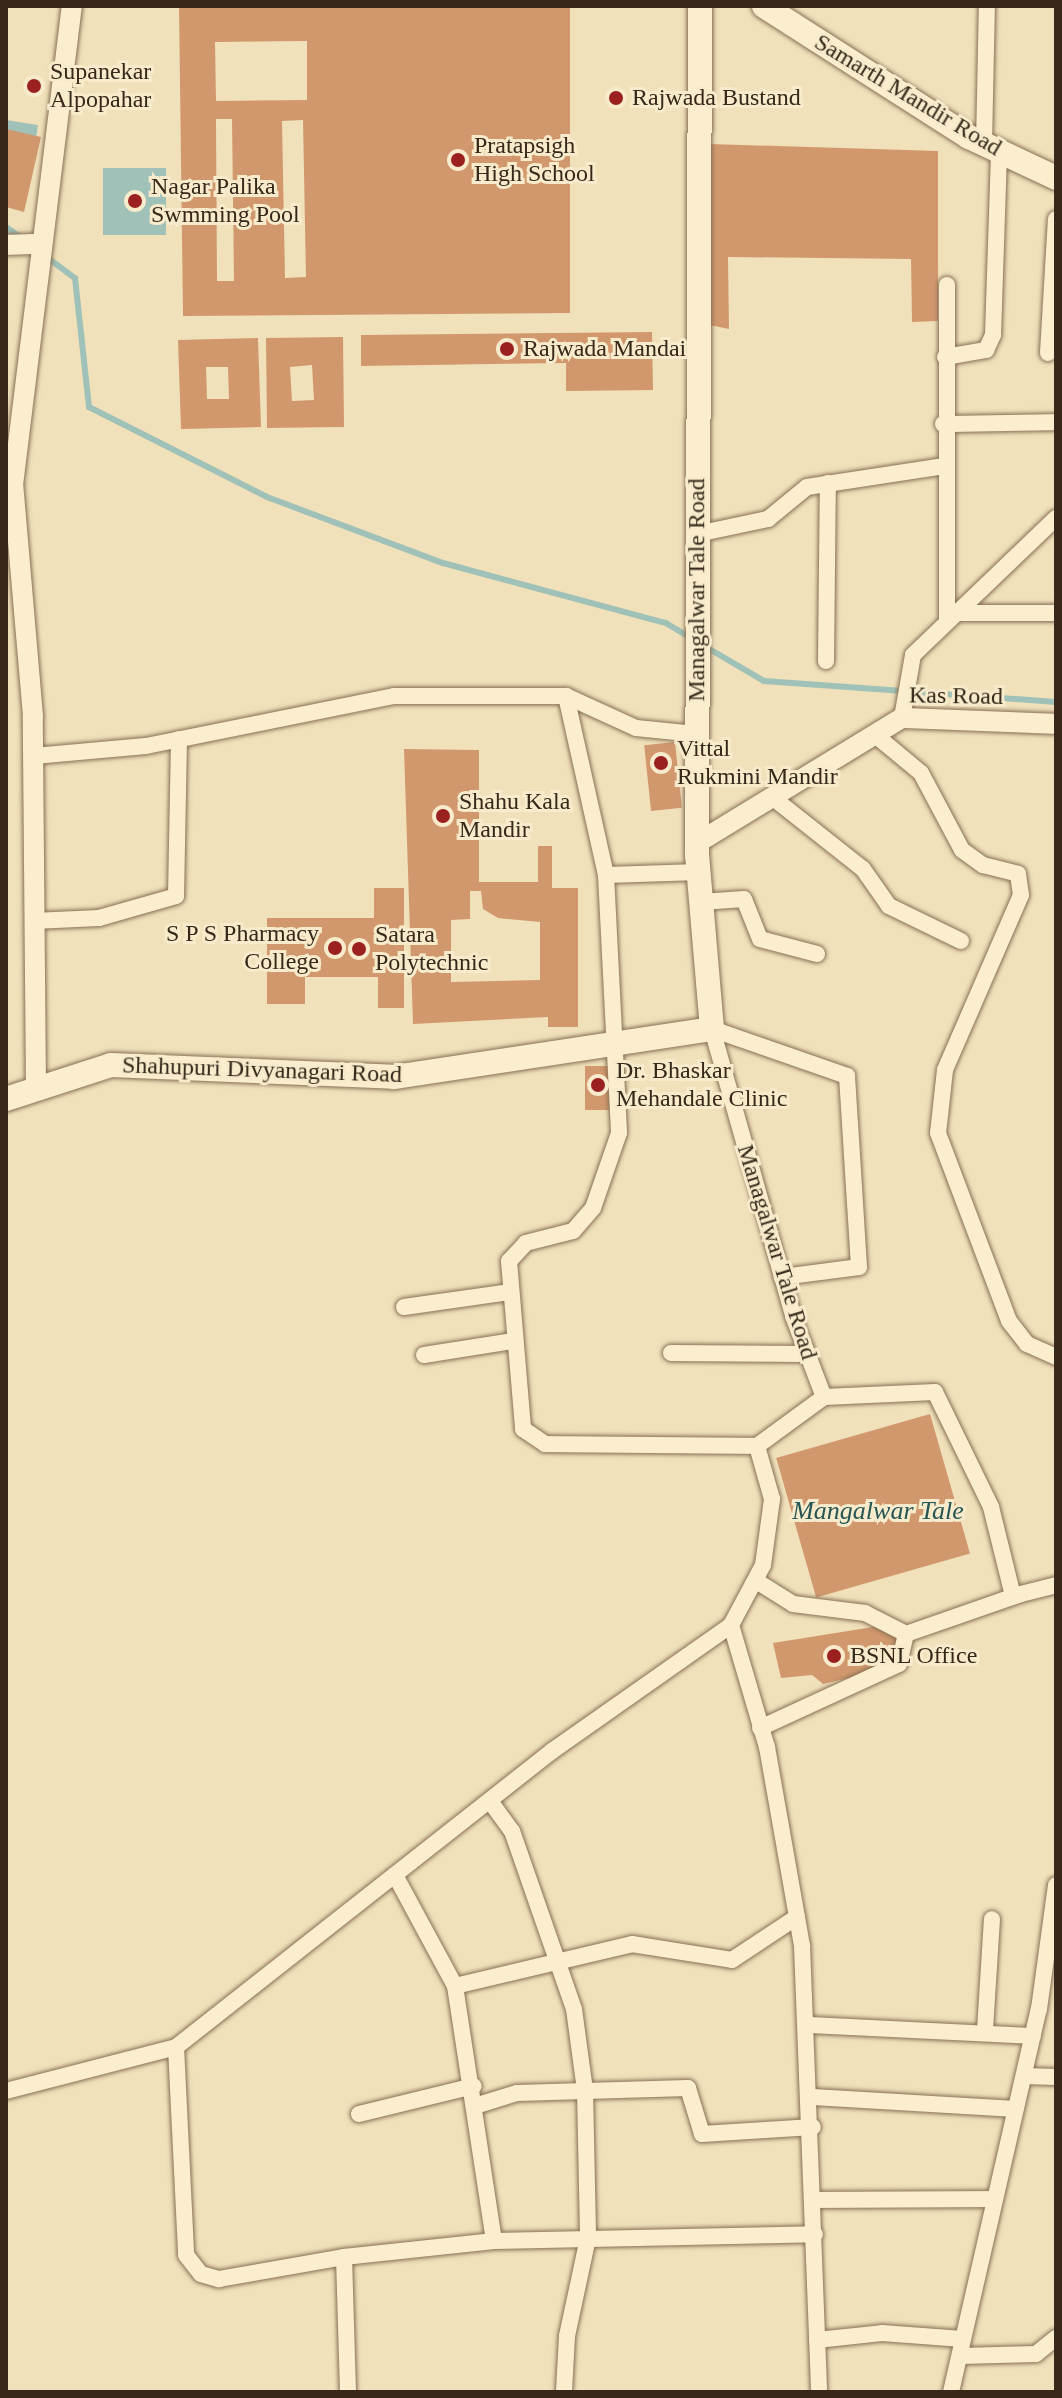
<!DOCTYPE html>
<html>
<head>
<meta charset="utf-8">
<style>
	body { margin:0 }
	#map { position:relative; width:1062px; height:2398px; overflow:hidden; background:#f0e1bb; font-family:Georgia,serif }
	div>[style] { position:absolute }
	.water>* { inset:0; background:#a0c1b7; transform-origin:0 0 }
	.stream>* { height:6px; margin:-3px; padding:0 3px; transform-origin:3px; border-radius:3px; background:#a0c1b7 }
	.building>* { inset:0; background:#d1986e; transform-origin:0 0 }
	.roads { filter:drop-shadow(0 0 2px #887054) drop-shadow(0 0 2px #887054) }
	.minor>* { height:16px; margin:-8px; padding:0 8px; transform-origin:8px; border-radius:8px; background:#fbeecf }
	.tertiary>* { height:20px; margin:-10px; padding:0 10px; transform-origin:10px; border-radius:10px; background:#fbeecf }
	.secondary>* { height:24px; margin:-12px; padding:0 12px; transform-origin:12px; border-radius:12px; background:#fbeecf }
	.dots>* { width:22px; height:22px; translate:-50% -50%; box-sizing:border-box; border:4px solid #f7ebcb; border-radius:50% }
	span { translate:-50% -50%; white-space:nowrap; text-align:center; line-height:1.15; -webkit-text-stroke:6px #f7ebcb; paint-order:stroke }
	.poi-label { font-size:24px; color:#37281a }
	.left { translate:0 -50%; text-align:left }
	.right { translate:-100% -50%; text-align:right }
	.street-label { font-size:24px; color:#37281a }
	.water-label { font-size:26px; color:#285755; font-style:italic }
	.frame { position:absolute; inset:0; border:8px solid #37281a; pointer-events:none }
</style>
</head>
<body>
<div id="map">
	<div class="water">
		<i style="clip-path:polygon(6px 120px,38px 125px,28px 193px,6px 190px)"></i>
		<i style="left:103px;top:168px;width:63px;height:67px"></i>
	</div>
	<div class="stream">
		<i style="left:6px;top:227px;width:21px;rotate:35deg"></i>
		<i style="left:44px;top:255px;width:39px;rotate:37deg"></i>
		<i style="left:75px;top:278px;width:130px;rotate:83.8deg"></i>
		<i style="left:89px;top:407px;width:199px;rotate:26.8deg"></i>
		<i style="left:267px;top:497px;width:188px;rotate:20.6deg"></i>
		<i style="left:443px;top:563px;width:231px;rotate:15.1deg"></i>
		<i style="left:666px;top:623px;width:31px;rotate:31deg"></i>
		<i style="left:706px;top:647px;width:67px;rotate:30.4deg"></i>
		<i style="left:764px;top:681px;width:293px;rotate:4.1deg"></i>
	</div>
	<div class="building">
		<i style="clip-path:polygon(evenodd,179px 6px,570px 6px,570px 313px,183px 316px,179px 6px,307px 41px,307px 100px,216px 101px,215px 42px,307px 41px,179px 6px,216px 119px,232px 119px,234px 281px,217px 281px,216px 119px,179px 6px,303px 120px,306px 277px,285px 278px,282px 121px,303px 120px)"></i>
		<i style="clip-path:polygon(6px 129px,41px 137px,24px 212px,6px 207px)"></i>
		<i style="clip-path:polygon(710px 144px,938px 151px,938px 321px,912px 322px,911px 259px,728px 257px,729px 329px,709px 325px)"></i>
		<i style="clip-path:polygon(652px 332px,653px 390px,566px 391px,566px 363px,361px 366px,361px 335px)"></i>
		<i style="clip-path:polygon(evenodd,343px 337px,344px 427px,267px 428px,266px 338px,343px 337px,312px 365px,314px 400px,292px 401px,290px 367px,312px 365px)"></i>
		<i style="clip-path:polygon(evenodd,258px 338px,261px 427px,181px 429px,178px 340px,258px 338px,206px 367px,228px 367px,229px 399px,207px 399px,206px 367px)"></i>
		<i style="left:675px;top:742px;width:66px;height:31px;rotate:84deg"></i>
		<i style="clip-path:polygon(evenodd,404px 749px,479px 750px,479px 882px,538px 882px,538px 846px,552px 846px,552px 888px,578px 888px,578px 1027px,548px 1027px,548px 1017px,413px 1024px,404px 749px,470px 891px,481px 891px,483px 909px,498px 918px,540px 922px,540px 980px,451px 982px,451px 920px,470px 919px,470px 891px)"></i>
		<i style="clip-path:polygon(374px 888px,404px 888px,404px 1008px,378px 1008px,378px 977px,305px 977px,305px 1004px,267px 1004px,267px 918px,374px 918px)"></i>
		<i style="left:585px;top:1066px;width:25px;height:44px"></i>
		<i style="left:930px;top:1414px;width:145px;height:160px;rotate:74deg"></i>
		<i style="clip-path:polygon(873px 1627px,902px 1637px,887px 1669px,823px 1684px,812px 1675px,781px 1678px,773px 1643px)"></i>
	</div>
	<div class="roads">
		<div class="minor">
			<i style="left:984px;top:144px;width:138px;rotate:-88.8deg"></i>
			<i style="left:1048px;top:353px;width:134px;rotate:-86.6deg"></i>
			<i style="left:945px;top:357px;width:42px;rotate:-9.7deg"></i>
			<i style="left:986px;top:350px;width:17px;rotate:-65deg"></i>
			<i style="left:993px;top:335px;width:184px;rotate:-88.1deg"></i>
			<i style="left:943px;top:424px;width:113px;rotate:-1deg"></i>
			<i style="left:697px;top:534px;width:73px;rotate:-11.9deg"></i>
			<i style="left:768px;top:519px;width:50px;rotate:-39.4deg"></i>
			<i style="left:807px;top:487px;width:139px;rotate:-8.7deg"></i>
			<i style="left:956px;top:613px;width:100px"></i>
			<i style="left:947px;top:622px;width:337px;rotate:-90deg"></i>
			<i style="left:826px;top:661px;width:178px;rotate:-89.4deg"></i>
			<i style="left:566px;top:696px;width:183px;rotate:77.4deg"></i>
			<i style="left:606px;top:875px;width:258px;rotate:87.1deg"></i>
			<i style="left:619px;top:1133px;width:79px;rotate:109.1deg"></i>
			<i style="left:593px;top:1208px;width:30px;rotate:131deg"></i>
			<i style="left:573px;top:1231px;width:49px;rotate:165.7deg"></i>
			<i style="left:526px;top:1243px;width:25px;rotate:133deg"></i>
			<i style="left:509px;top:1261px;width:169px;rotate:85.2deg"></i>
			<i style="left:523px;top:1429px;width:27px;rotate:34deg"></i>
			<i style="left:545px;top:1444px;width:212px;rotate:0.5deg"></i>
			<i style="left:902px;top:718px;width:64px;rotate:-80.1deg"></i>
			<i style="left:913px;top:655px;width:198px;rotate:-43.8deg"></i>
			<i style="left:874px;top:734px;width:61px;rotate:39.7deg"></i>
			<i style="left:921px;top:773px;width:87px;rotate:62deg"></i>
			<i style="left:962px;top:850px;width:26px;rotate:36deg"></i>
			<i style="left:983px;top:865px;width:36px;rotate:14deg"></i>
			<i style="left:1018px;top:874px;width:21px;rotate:82deg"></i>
			<i style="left:1021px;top:895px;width:191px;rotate:113.5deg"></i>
			<i style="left:945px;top:1070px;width:63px;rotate:96.3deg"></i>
			<i style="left:938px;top:1133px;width:201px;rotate:69.3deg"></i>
			<i style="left:1009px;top:1321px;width:29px;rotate:52deg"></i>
			<i style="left:1027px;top:1344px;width:32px;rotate:24deg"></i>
			<i style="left:34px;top:756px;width:112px;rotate:-5.1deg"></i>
			<i style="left:146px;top:746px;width:253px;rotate:-11.4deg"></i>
			<i style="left:394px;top:696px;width:172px"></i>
			<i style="left:566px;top:696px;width:77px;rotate:24.6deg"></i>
			<i style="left:636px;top:728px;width:60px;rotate:5.7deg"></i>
			<i style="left:772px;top:797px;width:116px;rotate:38.4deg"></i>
			<i style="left:863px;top:869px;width:45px;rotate:54.9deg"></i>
			<i style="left:889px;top:906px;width:80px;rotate:25.9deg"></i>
			<i style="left:606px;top:875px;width:93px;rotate:-1.8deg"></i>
			<i style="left:701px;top:902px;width:43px;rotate:-4deg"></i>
			<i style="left:744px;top:899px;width:43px;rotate:68.2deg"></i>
			<i style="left:760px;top:939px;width:59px;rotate:14.7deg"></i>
			<i style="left:33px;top:921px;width:66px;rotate:-2.6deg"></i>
			<i style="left:99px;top:918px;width:80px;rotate:-15.9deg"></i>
			<i style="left:176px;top:896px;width:157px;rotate:-88.9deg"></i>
			<i style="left:712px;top:1029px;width:143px;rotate:19.2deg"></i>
			<i style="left:847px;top:1076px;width:191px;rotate:86.4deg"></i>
			<i style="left:859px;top:1267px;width:78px;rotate:172.6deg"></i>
			<i style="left:712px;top:1029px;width:298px;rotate:74.2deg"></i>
			<i style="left:793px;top:1316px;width:87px;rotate:69.1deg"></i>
			<i style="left:404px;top:1307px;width:106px;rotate:-8.1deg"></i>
			<i style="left:671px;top:1353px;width:134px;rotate:0.4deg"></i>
			<i style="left:424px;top:1355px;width:89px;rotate:-9deg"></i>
			<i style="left:758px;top:1582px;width:41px;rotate:32.2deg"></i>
			<i style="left:793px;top:1604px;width:73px;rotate:7.1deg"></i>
			<i style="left:865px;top:1613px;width:46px;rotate:27.1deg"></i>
			<i style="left:906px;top:1634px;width:122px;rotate:-19.2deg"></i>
			<i style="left:731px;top:1625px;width:127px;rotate:73.6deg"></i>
			<i style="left:767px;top:1747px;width:202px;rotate:80deg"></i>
			<i style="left:802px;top:1946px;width:446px;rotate:87.8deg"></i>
			<i style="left:760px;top:1728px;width:153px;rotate:-24.7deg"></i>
			<i style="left:899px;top:1664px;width:31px;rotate:-77deg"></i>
			<i style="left:490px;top:1801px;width:37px;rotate:54deg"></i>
			<i style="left:512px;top:1831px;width:188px;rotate:70.8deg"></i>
			<i style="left:574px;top:2009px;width:82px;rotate:82.3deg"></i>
			<i style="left:585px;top:2090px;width:148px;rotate:88.8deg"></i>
			<i style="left:588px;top:2238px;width:100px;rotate:102.1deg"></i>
			<i style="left:567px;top:2336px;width:56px;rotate:93.1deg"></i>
			<i style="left:395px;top:1875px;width:126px;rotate:61.6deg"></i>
			<i style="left:455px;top:1986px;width:258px;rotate:81.3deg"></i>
			<i style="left:455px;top:1986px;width:182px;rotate:-13.3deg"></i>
			<i style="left:632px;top:1944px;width:101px;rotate:9.1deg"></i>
			<i style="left:732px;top:1960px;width:78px;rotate:-33.5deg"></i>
			<i style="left:808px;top:2025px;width:225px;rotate:2.8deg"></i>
			<i style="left:985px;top:2030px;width:111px;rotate:-86.4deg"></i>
			<i style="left:176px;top:2047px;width:208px;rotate:87.2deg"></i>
			<i style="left:186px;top:2255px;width:24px;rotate:52deg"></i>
			<i style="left:201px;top:2274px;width:19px;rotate:16deg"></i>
			<i style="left:219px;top:2279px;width:127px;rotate:-10deg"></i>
			<i style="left:344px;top:2257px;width:135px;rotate:88.3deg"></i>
			<i style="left:1024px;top:2076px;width:32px;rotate:2deg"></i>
			<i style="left:6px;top:2091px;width:176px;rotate:-14.5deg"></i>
			<i style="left:176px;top:2047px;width:479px;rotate:-38.2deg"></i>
			<i style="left:552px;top:1751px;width:219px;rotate:-35.1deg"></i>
			<i style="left:731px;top:1625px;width:68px;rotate:-61.9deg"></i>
			<i style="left:763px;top:1565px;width:67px;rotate:-82.2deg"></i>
			<i style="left:772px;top:1499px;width:55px;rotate:-105.8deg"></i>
			<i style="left:757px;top:1446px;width:83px;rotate:-36.2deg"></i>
			<i style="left:824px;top:1397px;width:111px;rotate:-2.6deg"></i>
			<i style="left:935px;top:1392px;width:128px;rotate:64deg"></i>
			<i style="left:991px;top:1507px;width:92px;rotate:76.1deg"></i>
			<i style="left:1013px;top:1596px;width:44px;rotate:-14.3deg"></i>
			<i style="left:813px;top:2097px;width:203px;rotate:3.4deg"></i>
			<i style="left:478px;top:2105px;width:41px;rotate:-17.1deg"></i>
			<i style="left:517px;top:2093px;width:171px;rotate:-1.7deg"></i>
			<i style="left:688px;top:2088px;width:48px;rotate:73.1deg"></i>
			<i style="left:702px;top:2134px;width:111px;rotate:-3.6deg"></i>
			<i style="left:359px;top:2114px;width:118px;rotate:-13.7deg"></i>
			<i style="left:814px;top:2200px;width:181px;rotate:-0.3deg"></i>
			<i style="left:344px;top:2257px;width:151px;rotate:-6.1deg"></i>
			<i style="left:494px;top:2241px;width:321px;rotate:-1.2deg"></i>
			<i style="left:817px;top:2340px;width:65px;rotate:-6.1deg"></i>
			<i style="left:882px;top:2333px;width:81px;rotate:4.2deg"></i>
			<i style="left:960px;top:2356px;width:76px;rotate:-1.5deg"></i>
			<i style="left:1036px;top:2354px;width:26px;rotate:-39deg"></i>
			<i style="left:951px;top:2392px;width:393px;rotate:-77.1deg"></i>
			<i style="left:1039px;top:2009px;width:125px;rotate:-82.2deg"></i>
		</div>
		<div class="tertiary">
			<i style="left:6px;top:245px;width:32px;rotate:-2deg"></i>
			<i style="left:697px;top:843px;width:240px;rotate:-31.4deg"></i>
			<i style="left:902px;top:718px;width:154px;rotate:2.2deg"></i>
			<i style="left:36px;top:1089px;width:373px;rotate:-90.5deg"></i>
			<i style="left:33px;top:716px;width:232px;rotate:-94.9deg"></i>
			<i style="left:13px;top:485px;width:483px;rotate:-83deg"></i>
		</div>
		<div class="secondary">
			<i style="left:764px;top:6px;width:243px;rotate:32.6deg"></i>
			<i style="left:969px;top:137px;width:96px;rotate:25.2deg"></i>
			<i style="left:6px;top:1099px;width:110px;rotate:-17.9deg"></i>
			<i style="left:111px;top:1065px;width:283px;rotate:2.4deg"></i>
			<i style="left:394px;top:1077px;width:322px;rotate:-8.6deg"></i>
			<i style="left:712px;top:1029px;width:175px;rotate:-94.9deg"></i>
			<i style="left:697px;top:855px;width:849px;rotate:-89.8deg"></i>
		</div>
	</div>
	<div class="dots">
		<i style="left:34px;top:86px;background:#9b2121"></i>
		<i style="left:616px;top:98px;background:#9b2121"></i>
		<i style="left:458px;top:160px;background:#9b2121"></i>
		<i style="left:135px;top:201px;background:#9b2121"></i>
		<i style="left:507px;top:349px;background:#9b2121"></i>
		<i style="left:661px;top:763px;background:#9b2121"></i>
		<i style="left:443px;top:816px;background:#9b2121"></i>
		<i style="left:335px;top:948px;background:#9b2121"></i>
		<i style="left:359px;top:949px;background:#9b2121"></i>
		<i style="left:598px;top:1085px;background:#9b2121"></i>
		<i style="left:834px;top:1656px;background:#9b2121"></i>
	</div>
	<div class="poi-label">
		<span class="left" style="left:50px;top:86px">Supanekar<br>Alpopahar</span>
		<span class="left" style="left:632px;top:98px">Rajwada Bustand</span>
		<span class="left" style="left:474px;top:160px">Pratapsigh<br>High School</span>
		<span class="left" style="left:151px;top:201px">Nagar Palika<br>Swmming Pool</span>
		<span class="left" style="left:523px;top:349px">Rajwada Mandai</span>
		<span class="left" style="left:677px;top:763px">Vittal<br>Rukmini Mandir</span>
		<span class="left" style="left:459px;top:816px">Shahu Kala<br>Mandir</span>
		<span class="right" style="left:319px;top:948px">S P S Pharmacy<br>College</span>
		<span class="left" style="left:375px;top:949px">Satara<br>Polytechnic</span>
		<span class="left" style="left:616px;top:1085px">Dr. Bhaskar<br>Mehandale Clinic</span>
		<span class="left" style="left:850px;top:1656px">BSNL Office</span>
	</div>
	<div class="street-label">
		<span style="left:908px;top:95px;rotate:31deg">Samarth Mandir Road</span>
		<span style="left:697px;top:590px;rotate:-90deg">Managalwar Tale Road</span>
		<span style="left:956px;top:696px;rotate:1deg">Kas Road</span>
		<span style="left:262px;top:1070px;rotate:2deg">Shahupuri Divyanagari Road</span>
		<span style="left:777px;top:1252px;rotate:73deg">Managalwar Tale Road</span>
	</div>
	<div class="water-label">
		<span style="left:878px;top:1511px">Mangalwar Tale</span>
	</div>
	<div class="frame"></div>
</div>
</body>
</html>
